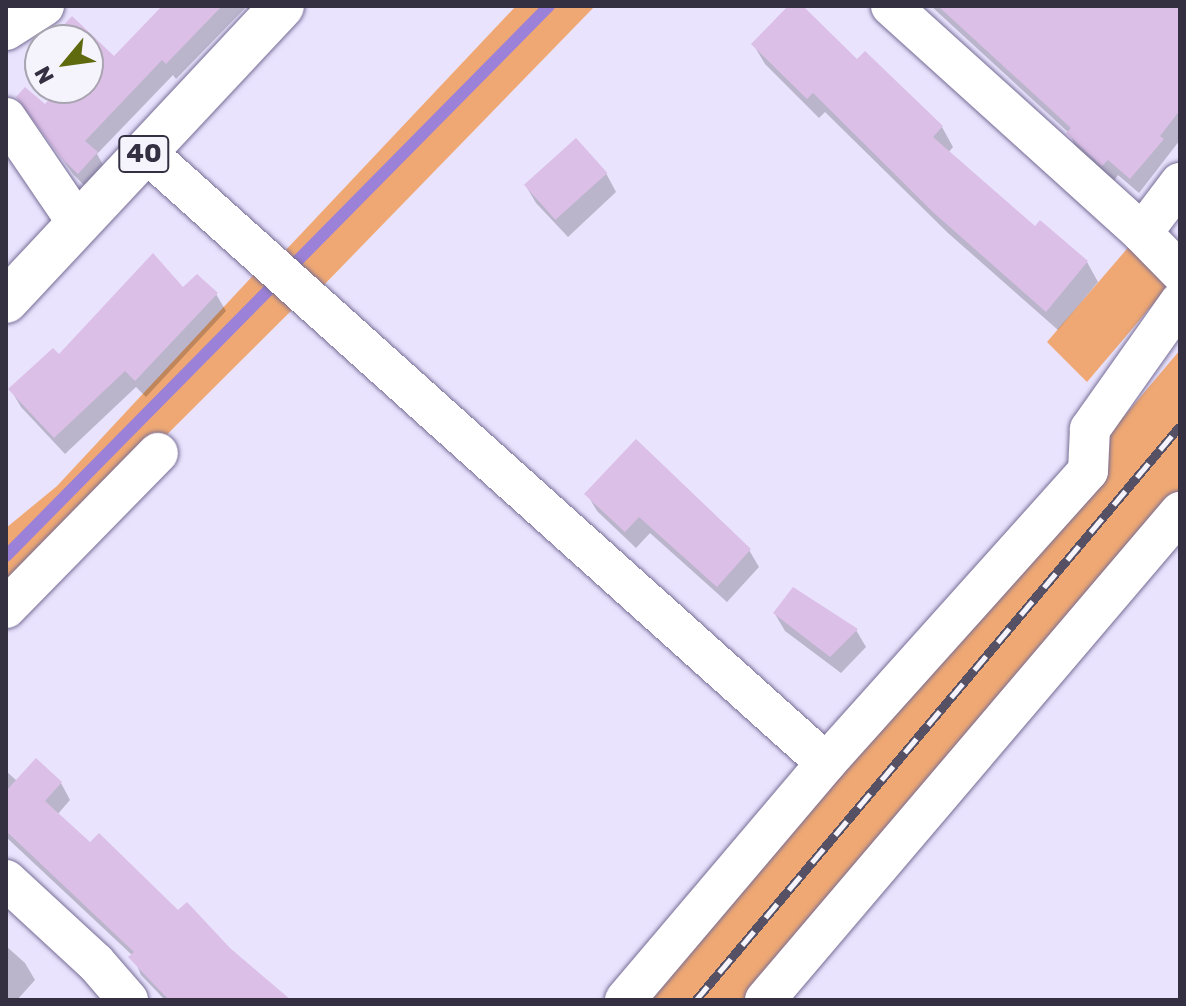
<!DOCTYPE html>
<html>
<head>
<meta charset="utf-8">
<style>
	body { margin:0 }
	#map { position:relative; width:1186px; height:1006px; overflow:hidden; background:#e9e3fe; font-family:Rubik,sans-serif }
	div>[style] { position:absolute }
	.green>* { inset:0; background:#efa873 }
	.shadow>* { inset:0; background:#0003 }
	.stream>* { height:12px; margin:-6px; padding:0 6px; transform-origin:6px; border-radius:6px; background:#9c81d8 }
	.building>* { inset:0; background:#dcbfe7; transform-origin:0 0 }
	.roads { filter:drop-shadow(0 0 2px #766c94) drop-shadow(0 0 2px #766c94) }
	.minor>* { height:40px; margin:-20px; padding:0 20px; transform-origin:20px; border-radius:20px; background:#fff }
	.major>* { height:44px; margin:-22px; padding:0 22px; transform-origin:22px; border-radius:22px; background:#fff }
	.rail>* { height:9px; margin-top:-4.5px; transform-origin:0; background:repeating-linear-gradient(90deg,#f5f3fc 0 18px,#555063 0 36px); box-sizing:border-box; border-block:2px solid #555063 }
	span { translate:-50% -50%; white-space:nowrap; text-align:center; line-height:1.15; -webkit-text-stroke:8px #f5f3fc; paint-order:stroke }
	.shield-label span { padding:2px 6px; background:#f5f3fc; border:2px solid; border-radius:6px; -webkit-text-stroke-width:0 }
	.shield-label { font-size:26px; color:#342f41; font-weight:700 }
	.frame { position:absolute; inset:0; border:8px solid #342f41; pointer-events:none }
	.north { position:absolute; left:24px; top:24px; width:80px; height:80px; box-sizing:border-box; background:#f5f3fc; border:2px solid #a8a5b1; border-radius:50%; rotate:241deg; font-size:22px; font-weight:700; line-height:32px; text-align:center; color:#342f41 }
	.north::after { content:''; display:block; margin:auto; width:28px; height:36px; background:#5f6a0f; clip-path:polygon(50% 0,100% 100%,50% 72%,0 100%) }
</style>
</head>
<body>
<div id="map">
	<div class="green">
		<i style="clip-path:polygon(516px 6px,595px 6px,321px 288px,283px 253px)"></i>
		<i style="clip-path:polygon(1132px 243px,1160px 266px,1166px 289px,1087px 382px,1047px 342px)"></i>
		<i style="clip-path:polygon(260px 268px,297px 305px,6px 595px,6px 528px,57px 486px)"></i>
		<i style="clip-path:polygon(1180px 350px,1180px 492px,753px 1000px,632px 1000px)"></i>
	</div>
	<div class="shadow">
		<i style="clip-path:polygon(165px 6px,257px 6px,251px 12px,246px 7px,176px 79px,173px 75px,97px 154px,106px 170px,88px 189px,73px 174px,18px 98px,45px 107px,56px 96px,47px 88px,88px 88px,88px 40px,53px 40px,72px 19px,114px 59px)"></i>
		<i style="clip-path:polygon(790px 6px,800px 6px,857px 62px,865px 54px,942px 127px,953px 147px,948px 153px,1036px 229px,1087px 262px,1098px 282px,1058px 330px,948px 233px,825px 112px,819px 118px,765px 64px,753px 44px)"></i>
		<i style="clip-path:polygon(931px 6px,1179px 6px,1180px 140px,1139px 193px,1118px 175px,1113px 182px,1078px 151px,1069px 133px)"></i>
		<i style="clip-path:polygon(40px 53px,40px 82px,30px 64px)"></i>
		<i style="clip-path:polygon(576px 140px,607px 175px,616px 192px,568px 237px,536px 203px,526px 186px)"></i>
		<i style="clip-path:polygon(183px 290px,216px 294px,226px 311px,146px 397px,136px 387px,65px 454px,21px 407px,11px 390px,59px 357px)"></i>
		<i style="clip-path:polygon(587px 494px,749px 550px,759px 567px,727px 602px,650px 533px,636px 548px,597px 511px)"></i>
		<i style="clip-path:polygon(775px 614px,856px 630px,866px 647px,841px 673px,785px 631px)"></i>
		<i style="clip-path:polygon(6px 771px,17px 781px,61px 783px,70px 800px,57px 815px,90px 845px,229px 950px,288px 1000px,165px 1000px,141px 975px,133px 956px,6px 837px)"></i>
		<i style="clip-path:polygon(6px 946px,25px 963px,35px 980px,17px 1000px,6px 1000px)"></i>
	</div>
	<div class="stream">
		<i style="left:6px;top:556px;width:773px;rotate:-45.37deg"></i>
	</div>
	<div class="building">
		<i style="clip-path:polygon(162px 6px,222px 6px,166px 64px,162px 60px,85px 141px,98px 152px,78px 174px,61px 158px,16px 97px,25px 87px,45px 104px,57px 91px,53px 88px,88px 88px,88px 40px,50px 40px,72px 16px,114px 56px)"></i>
		<i style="clip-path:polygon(788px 6px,803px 6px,857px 59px,865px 51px,943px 126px,933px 137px,1035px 226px,1040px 220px,1088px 261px,1046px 312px,934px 213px,813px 93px,807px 99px,751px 44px)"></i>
		<i style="clip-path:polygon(938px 6px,1180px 6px,1180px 110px,1160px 136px,1164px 139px,1130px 179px,1108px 160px,1102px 166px,1066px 133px,1071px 128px)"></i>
		<i style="left:576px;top:138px;width:47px;height:70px;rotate:48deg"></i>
		<i style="clip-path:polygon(153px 253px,183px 287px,197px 274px,218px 293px,135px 381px,125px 371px,54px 438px,8px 389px,53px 348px,59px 354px)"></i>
		<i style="clip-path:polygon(636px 439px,751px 549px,717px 587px,639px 517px,625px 532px,584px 494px)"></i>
		<i style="clip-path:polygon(793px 587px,858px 629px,830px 657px,773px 613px)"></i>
		<i style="clip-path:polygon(36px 758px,62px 782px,45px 801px,90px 842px,99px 833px,178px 910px,187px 902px,230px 948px,291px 1000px,169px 1000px,128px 957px,134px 952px,6px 831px,6px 791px)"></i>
	</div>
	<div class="roads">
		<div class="minor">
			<i style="left:891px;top:6px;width:338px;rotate:42.1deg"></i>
			<i style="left:1142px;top:233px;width:63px;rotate:-52.8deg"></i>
			<i style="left:6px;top:30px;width:45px;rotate:-32.3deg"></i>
			<i style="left:6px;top:118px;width:128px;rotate:55.8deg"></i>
			<i style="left:146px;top:152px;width:914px;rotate:41.94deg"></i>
			<i style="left:1142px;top:233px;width:54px;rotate:45.7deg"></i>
			<i style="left:6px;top:608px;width:217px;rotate:-45.6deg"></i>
			<i style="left:6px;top:880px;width:122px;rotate:42.7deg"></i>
			<i style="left:96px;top:963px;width:49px;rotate:49.1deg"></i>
			<i style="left:625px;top:1000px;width:311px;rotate:-49.7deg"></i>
			<i style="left:826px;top:763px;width:392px;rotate:-48.1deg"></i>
			<i style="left:1088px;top:471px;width:42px;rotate:-87.3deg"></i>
			<i style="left:1090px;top:429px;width:156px;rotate:-54.7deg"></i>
			<i style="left:765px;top:1000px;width:641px;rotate:-49.62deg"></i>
		</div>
		<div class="major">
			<i style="left:6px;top:301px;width:404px;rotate:-46.9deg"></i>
		</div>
	</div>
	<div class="rail">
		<i style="left:696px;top:1000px;width:751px;rotate:-49.86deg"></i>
	</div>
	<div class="shield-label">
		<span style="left:144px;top:154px">40</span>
	</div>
	<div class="frame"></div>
	<div class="north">N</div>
</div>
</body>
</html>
